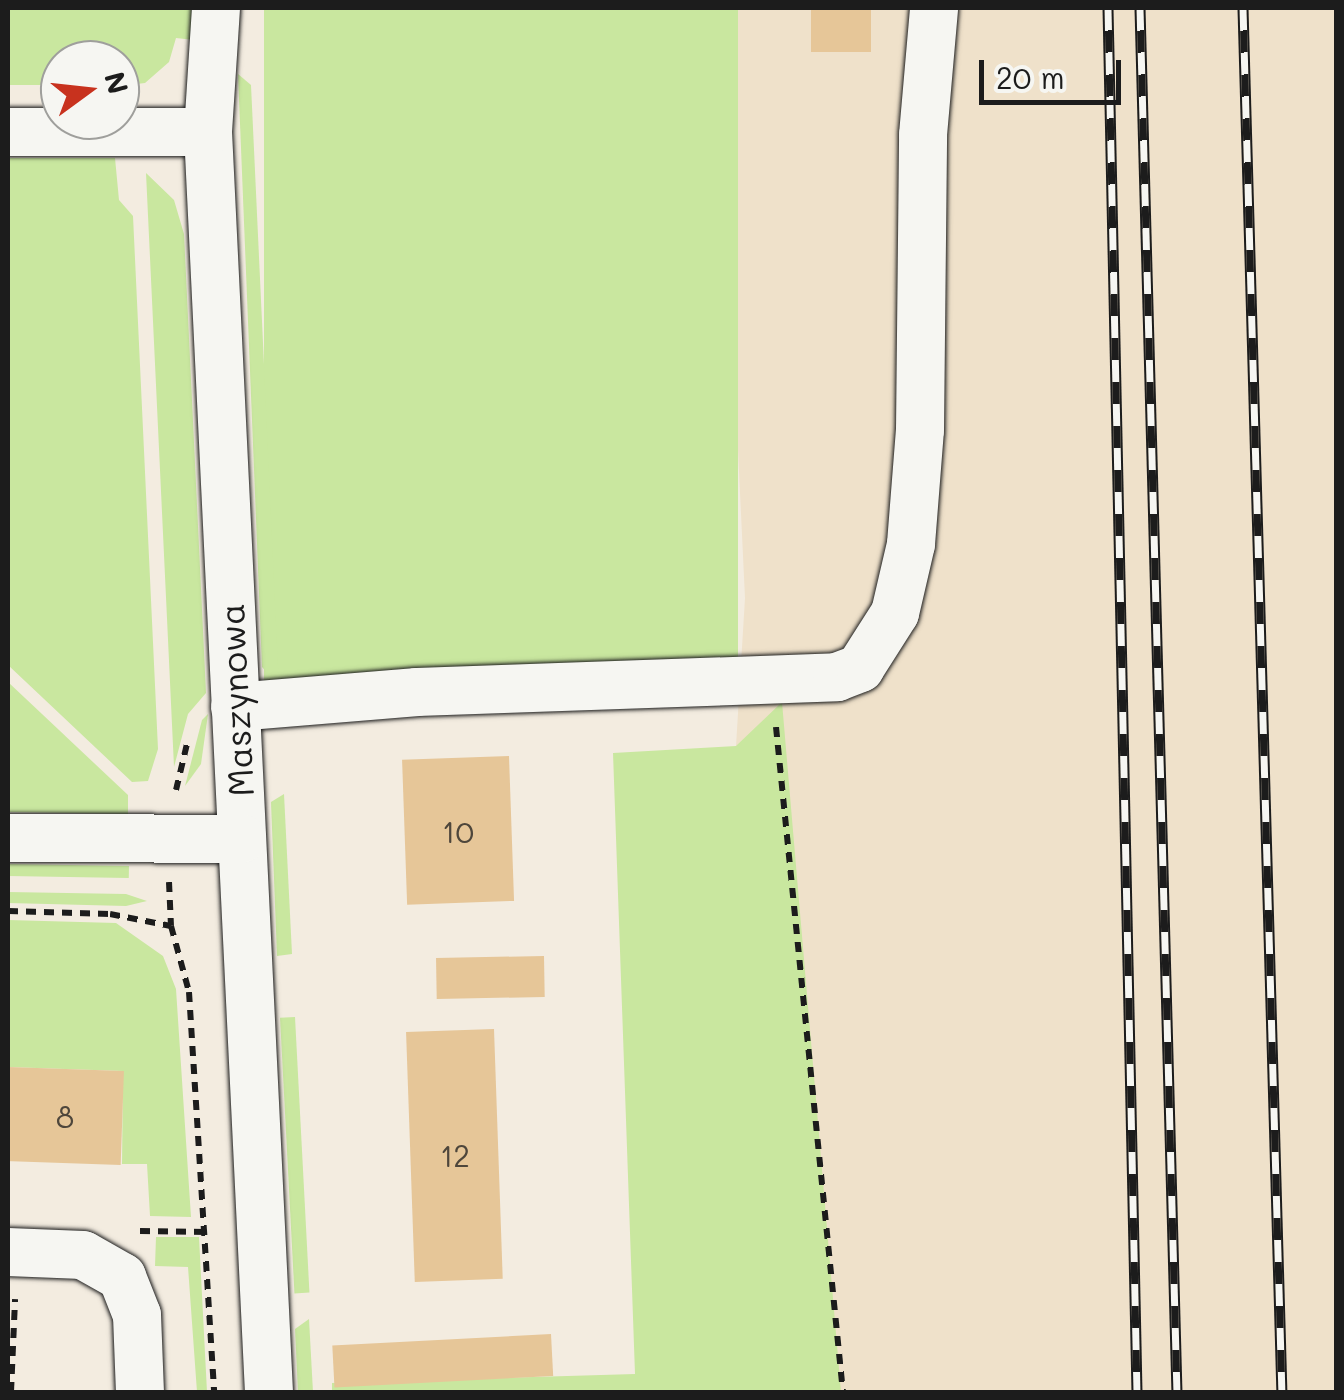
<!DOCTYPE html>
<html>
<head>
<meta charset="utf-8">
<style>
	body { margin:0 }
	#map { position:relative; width:1344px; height:1400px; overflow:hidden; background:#f3ece0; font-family:Mali,sans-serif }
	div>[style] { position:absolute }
	.built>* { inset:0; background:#efe1ca }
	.green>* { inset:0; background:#c9e79f; transform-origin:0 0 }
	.building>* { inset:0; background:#e6c698; transform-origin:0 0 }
	.path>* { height:6px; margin-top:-3px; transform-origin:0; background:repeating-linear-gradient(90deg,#1c1c1c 0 10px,transparent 0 18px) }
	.roads { filter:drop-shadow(0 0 2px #1c1c1c) drop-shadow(0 0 2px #1c1c1c) }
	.minor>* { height:48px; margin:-24px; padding:0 24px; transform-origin:24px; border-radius:24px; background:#f6f6f2 }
	.rail>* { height:11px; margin-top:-5.5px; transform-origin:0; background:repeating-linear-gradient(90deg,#f6f6f2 0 22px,#1c1c1c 0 44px); box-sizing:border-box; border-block:2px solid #1c1c1c }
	span { translate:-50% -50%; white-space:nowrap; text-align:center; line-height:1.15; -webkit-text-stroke:8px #f6f6f2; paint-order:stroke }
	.number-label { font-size:30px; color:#4e463b }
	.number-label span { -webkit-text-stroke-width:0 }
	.street-label { font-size:35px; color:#1c1c1c }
	.frame { position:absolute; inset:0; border:10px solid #1c1c1c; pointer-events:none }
	.north { position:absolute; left:40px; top:40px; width:100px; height:100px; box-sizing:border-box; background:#f6f6f2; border:2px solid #9f9f9c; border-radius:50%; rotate:75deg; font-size:28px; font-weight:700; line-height:40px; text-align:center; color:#1c1c1c }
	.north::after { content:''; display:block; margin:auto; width:35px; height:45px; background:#c8321e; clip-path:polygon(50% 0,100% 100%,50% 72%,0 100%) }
	.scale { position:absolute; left:979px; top:60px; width:142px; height:45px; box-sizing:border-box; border:5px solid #1c1c1c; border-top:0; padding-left:12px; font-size:30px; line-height:35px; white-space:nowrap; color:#1c1c1c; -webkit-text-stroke:8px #f6f6f2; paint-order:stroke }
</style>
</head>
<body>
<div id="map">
	<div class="built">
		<i style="clip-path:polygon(717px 8px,1336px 8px,1336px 1392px,799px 1392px,736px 746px,745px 598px)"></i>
	</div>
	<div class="green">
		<i style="clip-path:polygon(8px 8px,197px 8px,194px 40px,176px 38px,169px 62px,145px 83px,120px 86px,120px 60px,60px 60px,60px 85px,8px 85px)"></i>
		<i style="left:264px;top:8px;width:474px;height:676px"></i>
		<i style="clip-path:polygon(238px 74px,251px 85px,279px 687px,262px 667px)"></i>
		<i style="clip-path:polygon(8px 158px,115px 158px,119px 200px,133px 216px,158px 749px,148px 781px,132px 782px,8px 665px)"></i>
		<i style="clip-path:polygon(146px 173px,174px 200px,184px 234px,206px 693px,188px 714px,174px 767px)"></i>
		<i style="clip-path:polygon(8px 682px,128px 795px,128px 814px,8px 812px)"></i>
		<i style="clip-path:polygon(782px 702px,841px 1392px,332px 1392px,332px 1383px,635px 1374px,613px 753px,736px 746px)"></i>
		<i style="clip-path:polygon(208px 714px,201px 764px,185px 786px,202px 720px)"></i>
		<i style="clip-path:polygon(284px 794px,292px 954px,277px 956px,271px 802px)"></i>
		<i style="left:8px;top:864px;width:121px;height:12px;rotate:1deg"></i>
		<i style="clip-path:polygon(8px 892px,126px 894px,147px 901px,126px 906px,8px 903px)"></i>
		<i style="clip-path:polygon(8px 920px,116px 923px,163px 956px,176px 989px,191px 1217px,150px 1216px,147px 1164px,122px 1164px,123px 1071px,8px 1067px)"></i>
		<i style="left:295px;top:1017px;width:276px;height:15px;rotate:87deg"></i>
		<i style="clip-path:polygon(156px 1237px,199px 1237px,207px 1392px,197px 1392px,188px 1267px,155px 1266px)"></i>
		<i style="clip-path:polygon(309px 1319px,313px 1392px,298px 1392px,295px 1329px)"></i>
	</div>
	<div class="building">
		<i style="left:811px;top:8px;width:60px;height:44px"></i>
		<i style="left:509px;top:756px;width:145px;height:107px;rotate:88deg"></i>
		<i style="left:544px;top:956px;width:41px;height:108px;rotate:89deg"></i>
		<i style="left:494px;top:1029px;width:250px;height:88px;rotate:88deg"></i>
		<i style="left:8px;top:1067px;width:116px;height:94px;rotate:2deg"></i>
		<i style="left:551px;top:1334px;width:42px;height:219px;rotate:87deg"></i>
	</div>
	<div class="path">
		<i style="left:776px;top:727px;width:668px;rotate:84.25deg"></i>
		<i style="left:176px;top:790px;width:47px;rotate:-76.6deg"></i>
		<i style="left:169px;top:882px;width:44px;rotate:87.4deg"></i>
		<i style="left:171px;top:926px;width:68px;rotate:74.7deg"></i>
		<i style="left:189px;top:992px;width:401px;rotate:86.4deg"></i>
		<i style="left:8px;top:911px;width:102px;rotate:1.7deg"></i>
		<i style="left:110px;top:914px;width:62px;rotate:11.1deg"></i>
		<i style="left:140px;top:1231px;width:68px;rotate:0.8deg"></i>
		<i style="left:11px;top:1392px;width:93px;rotate:-87.5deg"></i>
	</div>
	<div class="roads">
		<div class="minor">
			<i style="left:216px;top:8px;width:124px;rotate:93.7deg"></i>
			<i style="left:208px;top:132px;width:1261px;rotate:87.23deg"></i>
			<i style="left:8px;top:132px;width:200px"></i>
			<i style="left:235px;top:707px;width:183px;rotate:-4.7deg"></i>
			<i style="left:417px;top:692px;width:420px;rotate:-2deg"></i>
			<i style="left:837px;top:677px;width:25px;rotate:-21deg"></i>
			<i style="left:860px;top:668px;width:65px;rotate:-57.5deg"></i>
			<i style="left:895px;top:613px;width:71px;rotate:-76.9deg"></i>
			<i style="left:911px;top:544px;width:114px;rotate:-85.5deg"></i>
			<i style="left:920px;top:430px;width:295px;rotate:-89.4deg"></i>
			<i style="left:923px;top:135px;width:127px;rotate:-85deg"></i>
			<i style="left:8px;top:838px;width:234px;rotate:0.2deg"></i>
			<i style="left:8px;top:1252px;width:75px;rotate:2.3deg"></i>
			<i style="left:83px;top:1255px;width:45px;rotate:29.4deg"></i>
			<i style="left:122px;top:1277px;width:41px;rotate:68.5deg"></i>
			<i style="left:137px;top:1315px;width:77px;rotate:87.8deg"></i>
		</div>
	</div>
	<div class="rail">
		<i style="left:1108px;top:8px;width:1384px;rotate:88.8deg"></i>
		<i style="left:1140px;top:8px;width:1384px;rotate:88.47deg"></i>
		<i style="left:1243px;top:8px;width:1385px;rotate:88.39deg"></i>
	</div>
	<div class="number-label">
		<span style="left:458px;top:831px">10</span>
		<span style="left:65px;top:1116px">8</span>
		<span style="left:455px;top:1155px">12</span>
	</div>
	<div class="street-label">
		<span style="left:235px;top:700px;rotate:-93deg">Maszynowa</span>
	</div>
	<div class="frame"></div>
	<div class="north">N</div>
	<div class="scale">20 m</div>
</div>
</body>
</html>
